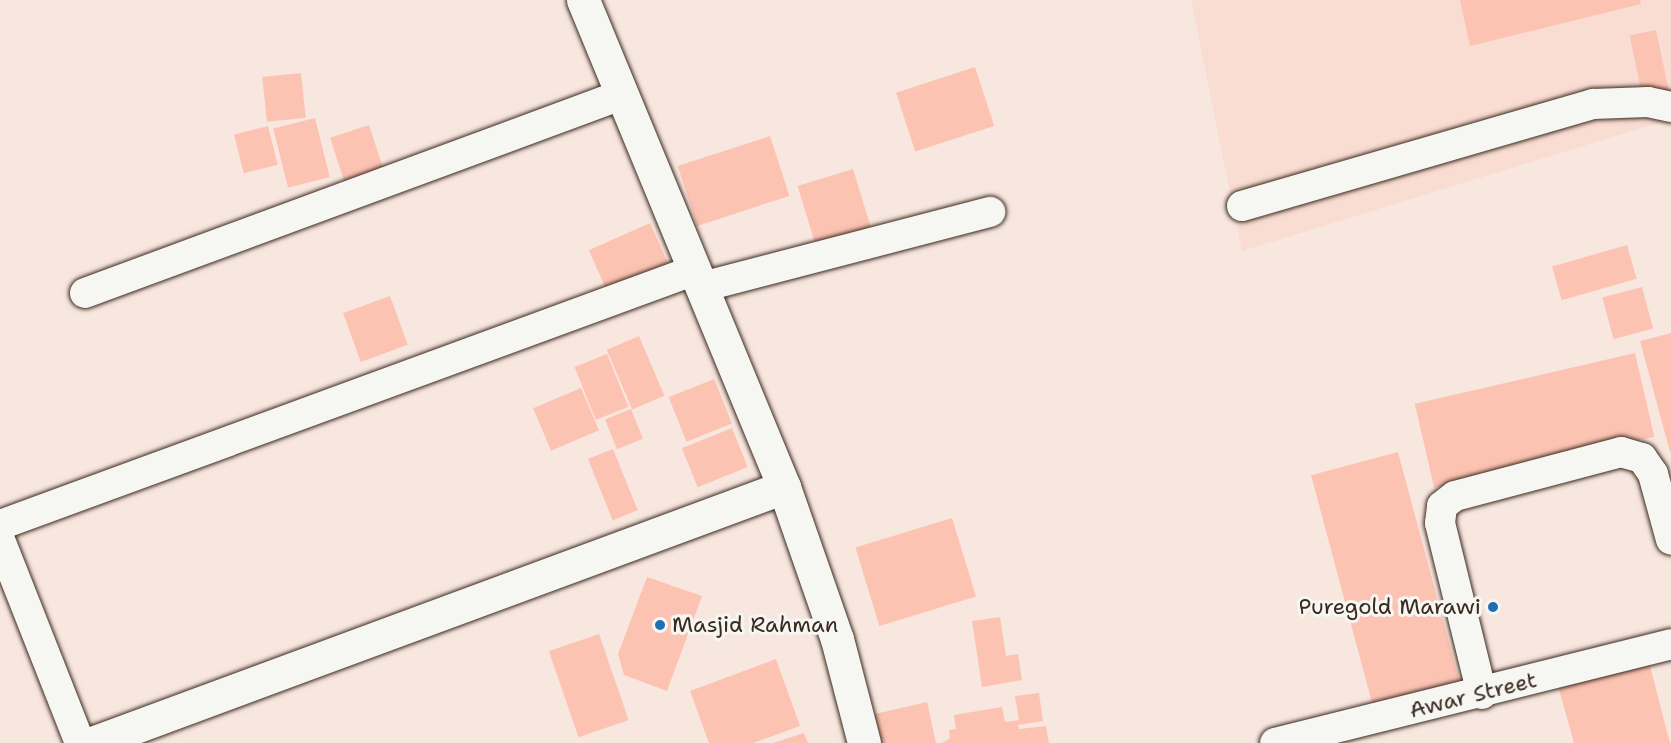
<!DOCTYPE html>
<html>
<head>
<meta charset="utf-8">
<style>
	body { margin:0 }
	#map { position:relative; width:1671px; height:743px; overflow:hidden; background:#f8e7df; font-family:"Shantell Sans",sans-serif }
	div>[style] { position:absolute }
	.built>* { inset:0; background:#f9dcd2 }
	.building>* { inset:0; background:#fcc3b3; transform-origin:0 0 }
	.roads { filter:drop-shadow(0 0 2px #3b2a1e) drop-shadow(0 0 2px #3b2a1e) }
	.minor>* { height:30px; margin:-15px; padding:0 15px; transform-origin:15px; border-radius:15px; background:#f6f6f2 }
	.major>* { height:33px; margin:-16.5px; padding:0 16.5px; transform-origin:16.5px; border-radius:16.5px; background:#f6f6f2 }
	.dots>* { width:16px; height:16px; translate:-50% -50%; box-sizing:border-box; border:3px solid #f6f6f2; border-radius:50% }
	span { translate:-50% -50%; white-space:nowrap; text-align:center; line-height:1.15; -webkit-text-stroke:6px #f6f6f2; paint-order:stroke }
	.poi-label { font-size:22px; color:#3b2a1e }
	.right { translate:-100% -50%; text-align:right }
	.left { translate:0 -50%; text-align:left }
	.street-label { font-size:22px; color:#3b2a1e }
</style>
</head>
<body>
<div id="map">
	<div class="built">
		<i style="clip-path:polygon(1191px 0,1671px 0,1671px 119px,1242px 251px)"></i>
	</div>
	<div class="building">
		<i style="clip-path:polygon(1460px 0,1640px 0,1641px 4px,1470px 46px)"></i>
		<i style="left:1656px;top:30px;width:62px;height:27px;rotate:78deg"></i>
		<i style="left:975px;top:67px;width:62px;height:83px;rotate:72deg"></i>
		<i style="left:301px;top:73px;width:45px;height:39px;rotate:84deg"></i>
		<i style="left:315px;top:118px;width:61px;height:43px;rotate:76deg"></i>
		<i style="left:369px;top:125px;width:55px;height:41px;rotate:72deg"></i>
		<i style="left:268px;top:126px;width:40px;height:35px;rotate:76deg"></i>
		<i style="left:770px;top:136px;width:63px;height:97px;rotate:72deg"></i>
		<i style="left:853px;top:169px;width:61px;height:58px;rotate:73deg"></i>
		<i style="left:650px;top:223px;width:49px;height:67px;rotate:66deg"></i>
		<i style="left:1627px;top:245px;width:35px;height:78px;rotate:74deg"></i>
		<i style="left:1642px;top:287px;width:43px;height:41px;rotate:75deg"></i>
		<i style="left:390px;top:296px;width:52px;height:50px;rotate:70deg"></i>
		<i style="clip-path:polygon(1671px 333px,1671px 452px,1670px 452px,1640px 341px)"></i>
		<i style="left:639px;top:336px;width:65px;height:35px;rotate:67deg"></i>
		<i style="left:1635px;top:353px;width:86px;height:226px;rotate:77deg"></i>
		<i style="left:607px;top:354px;width:57px;height:35px;rotate:68deg"></i>
		<i style="left:714px;top:379px;width:48px;height:49px;rotate:68deg"></i>
		<i style="left:581px;top:388px;width:46px;height:52px;rotate:67deg"></i>
		<i style="left:631px;top:409px;width:32px;height:28px;rotate:68deg"></i>
		<i style="left:732px;top:428px;width:42px;height:54px;rotate:68deg"></i>
		<i style="left:613px;top:449px;width:66px;height:27px;rotate:68deg"></i>
		<i style="left:1398px;top:452px;width:238px;height:90px;rotate:75deg"></i>
		<i style="left:952px;top:518px;width:82px;height:101px;rotate:73deg"></i>
		<i style="clip-path:polygon(647px 577px,702px 596px,667px 691px,624px 675px,618px 654px)"></i>
		<i style="clip-path:polygon(1000px 617px,1006px 656px,1018px 654px,1022px 680px,982px 687px,972px 621px)"></i>
		<i style="left:599px;top:634px;width:91px;height:53px;rotate:71deg"></i>
		<i style="clip-path:polygon(776px 659px,800px 726px,753px 743px,709px 743px,690px 691px)"></i>
		<i style="clip-path:polygon(1649px 662px,1670px 743px,1574px 743px,1558px 686px)"></i>
		<i style="clip-path:polygon(1039px 693px,1043px 721px,1018px 725px,1019px 729px,1046px 726px,1049px 743px,942px 743px,950px 738px,949px 730px,956px 729px,954px 715px,1002px 707px,1005px 722px,1019px 720px,1015px 696px)"></i>
		<i style="clip-path:polygon(927px 702px,936px 743px,882px 743px,875px 714px)"></i>
		<i style="clip-path:polygon(804px 733px,808px 743px,773px 743px)"></i>
	</div>
	<div class="roads">
		<div class="minor">
			<i style="left:1242px;top:206px;width:366px;rotate:-16.2deg"></i>
			<i style="left:1593px;top:104px;width:55px;rotate:-2.1deg"></i>
			<i style="left:1648px;top:102px;width:24px;rotate:12deg"></i>
			<i style="left:702px;top:287px;width:298px;rotate:-14.6deg"></i>
			<i style="left:85px;top:293px;width:571px;rotate:-20.27deg"></i>
			<i style="left:0;top:525px;width:740px;rotate:-20.15deg"></i>
			<i style="left:0;top:540px;width:218px;rotate:68.5deg"></i>
			<i style="left:1482px;top:694px;width:176px;rotate:-103.8deg"></i>
			<i style="left:1440px;top:523px;width:17px;rotate:-83deg"></i>
			<i style="left:1442px;top:506px;width:16px;rotate:-38deg"></i>
			<i style="left:1455px;top:496px;width:172px;rotate:-14.8deg"></i>
			<i style="left:1621px;top:452px;width:22px;rotate:16deg"></i>
			<i style="left:1642px;top:458px;width:19px;rotate:55deg"></i>
			<i style="left:1653px;top:474px;width:68px;rotate:74.7deg"></i>
			<i style="left:1275px;top:743px;width:408px;rotate:-14deg"></i>
		</div>
		<div class="major">
			<i style="left:583px;top:0;width:527px;rotate:67.57deg"></i>
			<i style="left:784px;top:487px;width:161px;rotate:70.8deg"></i>
			<i style="left:837px;top:639px;width:107px;rotate:75.4deg"></i>
			<i style="left:92px;top:743px;width:738px;rotate:-20.3deg"></i>
		</div>
	</div>
	<div class="dots">
		<i style="left:1493px;top:607px;background:#1f6fb2"></i>
		<i style="left:660px;top:625px;background:#1f6fb2"></i>
	</div>
	<div class="poi-label">
		<span class="right" style="left:1481px;top:607px">Puregold Marawi</span>
		<span class="left" style="left:672px;top:625px">Masjid Rahman</span>
	</div>
	<div class="street-label">
		<span style="left:1473px;top:695px;rotate:-14deg">Awar Street</span>
	</div>
</div>
</body>
</html>
